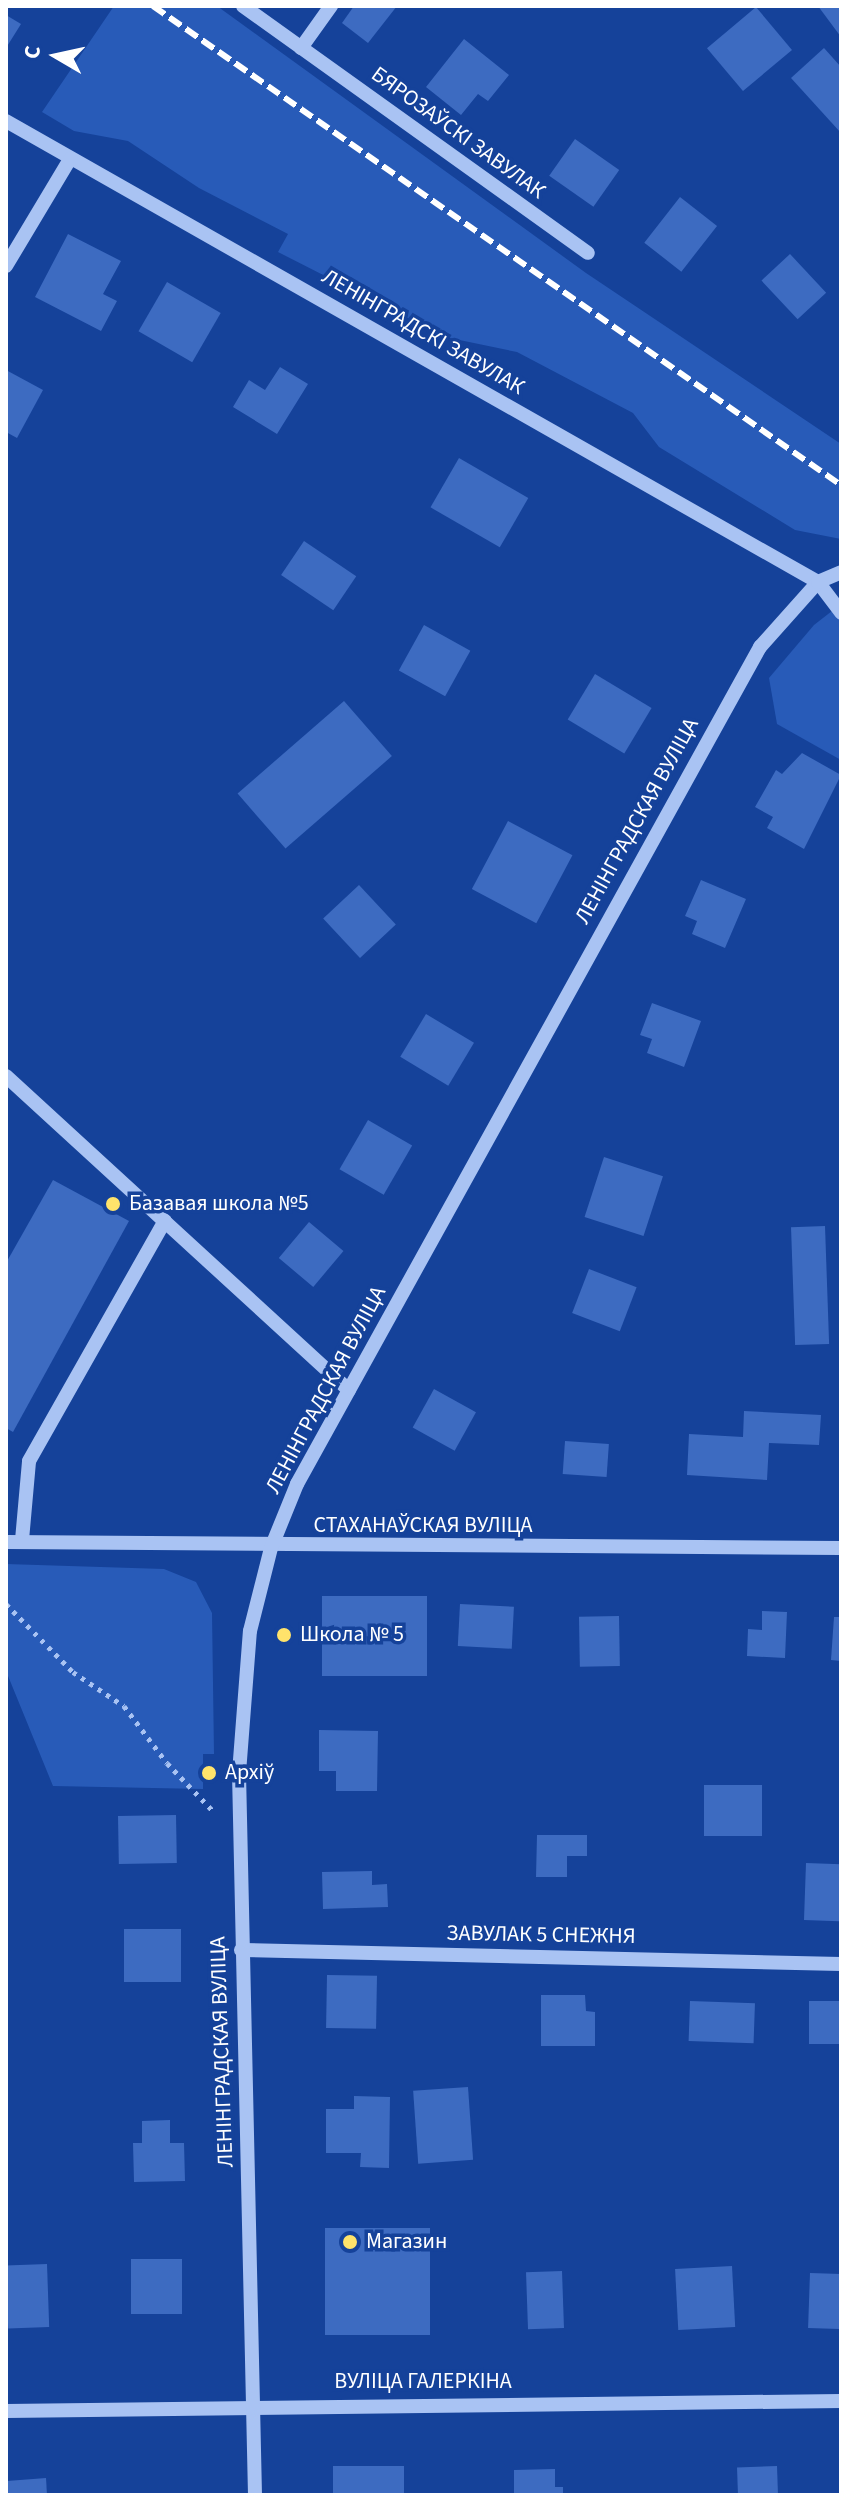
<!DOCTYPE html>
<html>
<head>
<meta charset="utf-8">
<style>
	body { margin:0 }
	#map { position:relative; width:847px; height:2501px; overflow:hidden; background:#15429a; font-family:"Source Sans 3",sans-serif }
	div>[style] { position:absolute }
	.green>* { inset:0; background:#285bb8 }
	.building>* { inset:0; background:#3d6bc1; transform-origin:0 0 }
	.path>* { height:5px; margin-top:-2.5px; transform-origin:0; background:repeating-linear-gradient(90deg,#a9c3f3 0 4px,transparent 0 10px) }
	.minor>* { height:14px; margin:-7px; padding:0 7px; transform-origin:7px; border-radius:7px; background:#a9c3f3 }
	.rail>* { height:6px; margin-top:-3px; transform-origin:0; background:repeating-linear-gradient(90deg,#fff 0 14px,transparent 0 20px) }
	.dots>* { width:22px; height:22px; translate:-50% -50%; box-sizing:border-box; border:4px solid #15429a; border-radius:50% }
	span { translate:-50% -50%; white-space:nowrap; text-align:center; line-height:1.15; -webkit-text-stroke:7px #15429a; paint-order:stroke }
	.street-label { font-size:22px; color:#fff }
	.poi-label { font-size:22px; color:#fff }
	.left { translate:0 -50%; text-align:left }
	.frame { position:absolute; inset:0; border:8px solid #fff; pointer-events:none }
	.north { position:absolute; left:16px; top:16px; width:80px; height:80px; -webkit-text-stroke:6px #15429a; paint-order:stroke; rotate:279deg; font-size:22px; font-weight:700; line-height:32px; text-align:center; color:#fff }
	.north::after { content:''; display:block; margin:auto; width:28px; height:36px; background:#fff; clip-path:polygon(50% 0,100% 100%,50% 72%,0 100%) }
</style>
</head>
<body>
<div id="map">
	<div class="green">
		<i style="clip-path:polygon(114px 6px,217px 6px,586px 273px,841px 444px,841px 539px,795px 530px,659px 447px,633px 413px,517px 352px,445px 337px,278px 252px,288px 234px,199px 188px,128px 141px,74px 131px,42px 112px)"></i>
		<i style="clip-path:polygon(841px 604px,841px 760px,777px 724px,769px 678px,814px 625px)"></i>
		<i style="clip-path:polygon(6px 1564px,164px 1569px,196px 1582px,212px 1613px,214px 1754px,203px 1754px,203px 1789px,53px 1786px,6px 1671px)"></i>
	</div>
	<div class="building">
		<i style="clip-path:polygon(354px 6px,397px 6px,368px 43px,342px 23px)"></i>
		<i style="clip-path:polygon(818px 6px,841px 6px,841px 37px)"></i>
		<i style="left:756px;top:7px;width:56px;height:64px;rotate:50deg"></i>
		<i style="clip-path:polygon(6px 15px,21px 24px,6px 48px)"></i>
		<i style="clip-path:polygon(464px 39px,509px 75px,488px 101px,478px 94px,461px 115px,426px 87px)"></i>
		<i style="clip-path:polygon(824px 48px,841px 67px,841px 133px,791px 78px)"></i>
		<i style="left:575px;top:139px;width:54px;height:45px;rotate:35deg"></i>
		<i style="left:680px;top:197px;width:47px;height:58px;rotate:38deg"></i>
		<i style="clip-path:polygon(68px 234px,121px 261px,103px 294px,117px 301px,101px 331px,35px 297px)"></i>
		<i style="left:790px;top:254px;width:53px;height:39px;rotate:47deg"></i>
		<i style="left:167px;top:282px;width:62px;height:57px;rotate:30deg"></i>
		<i style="clip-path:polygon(280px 367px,308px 384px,277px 434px,233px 407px,249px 380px,265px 390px)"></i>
		<i style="clip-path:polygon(6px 370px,43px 390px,17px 438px,6px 432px)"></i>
		<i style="left:459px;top:458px;width:80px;height:57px;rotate:30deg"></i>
		<i style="left:304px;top:541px;width:63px;height:41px;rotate:34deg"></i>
		<i style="left:424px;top:625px;width:53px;height:52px;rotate:29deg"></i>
		<i style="left:595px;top:674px;width:66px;height:53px;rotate:31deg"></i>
		<i style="left:344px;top:701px;width:73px;height:141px;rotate:49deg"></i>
		<i style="clip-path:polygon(802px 753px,841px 775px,804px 849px,767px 828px,773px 817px,755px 807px,776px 770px,782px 774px)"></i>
		<i style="left:508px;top:821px;width:73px;height:77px;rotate:28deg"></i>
		<i style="clip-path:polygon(701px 880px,746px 899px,725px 948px,692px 934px,697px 921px,685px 916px)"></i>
		<i style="left:359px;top:885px;width:54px;height:49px;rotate:47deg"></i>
		<i style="clip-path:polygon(652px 1003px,701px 1021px,684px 1067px,647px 1053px,652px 1039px,640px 1035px)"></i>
		<i style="left:426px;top:1014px;width:56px;height:50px;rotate:31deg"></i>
		<i style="left:368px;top:1120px;width:51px;height:57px;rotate:30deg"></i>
		<i style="left:604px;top:1157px;width:62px;height:63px;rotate:18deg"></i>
		<i style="clip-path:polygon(53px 1180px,129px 1221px,13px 1432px,6px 1428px,6px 1263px)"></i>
		<i style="left:309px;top:1222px;width:45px;height:47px;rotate:40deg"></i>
		<i style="left:825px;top:1226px;width:118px;height:34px;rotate:88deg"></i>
		<i style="left:589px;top:1269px;width:51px;height:47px;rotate:21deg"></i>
		<i style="left:434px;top:1389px;width:48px;height:44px;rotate:29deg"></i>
		<i style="clip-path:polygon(744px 1411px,821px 1415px,819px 1445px,769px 1443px,767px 1480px,687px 1475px,689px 1434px,743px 1437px)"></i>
		<i style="left:565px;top:1441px;width:44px;height:33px;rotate:4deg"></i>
		<i style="left:322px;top:1596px;width:105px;height:80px"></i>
		<i style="left:460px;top:1604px;width:54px;height:42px;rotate:3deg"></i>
		<i style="clip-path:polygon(762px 1611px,787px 1612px,785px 1658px,747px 1656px,748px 1629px,762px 1630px)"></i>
		<i style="left:619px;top:1616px;width:50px;height:40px;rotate:89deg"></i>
		<i style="clip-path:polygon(834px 1617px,841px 1617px,841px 1661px,831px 1660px)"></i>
		<i style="clip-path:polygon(319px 1730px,378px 1731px,377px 1791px,336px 1791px,336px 1771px,319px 1771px)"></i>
		<i style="left:704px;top:1785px;width:58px;height:51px"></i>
		<i style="left:176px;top:1815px;width:48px;height:58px;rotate:89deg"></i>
		<i style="clip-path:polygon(537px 1835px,587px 1835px,587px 1856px,567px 1856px,567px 1877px,536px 1877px)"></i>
		<i style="left:806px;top:1863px;width:35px;height:57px;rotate:2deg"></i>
		<i style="clip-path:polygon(372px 1871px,372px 1885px,387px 1884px,388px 1907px,323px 1909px,322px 1872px)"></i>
		<i style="left:124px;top:1929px;width:57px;height:53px"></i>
		<i style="left:327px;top:1975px;width:50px;height:53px;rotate:1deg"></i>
		<i style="clip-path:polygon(541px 1995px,585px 1995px,586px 2011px,595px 2012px,595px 2046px,541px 2046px)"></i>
		<i style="left:690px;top:2001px;width:65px;height:40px;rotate:2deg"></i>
		<i style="left:841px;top:2001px;width:43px;height:32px;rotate:90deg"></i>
		<i style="left:468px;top:2087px;width:73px;height:55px;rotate:86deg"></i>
		<i style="clip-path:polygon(354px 2096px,390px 2097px,389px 2168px,360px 2167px,361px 2153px,326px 2153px,326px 2109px,354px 2109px)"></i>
		<i style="clip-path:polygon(170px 2120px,170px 2143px,184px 2143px,185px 2181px,134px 2182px,133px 2143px,142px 2143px,142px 2121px)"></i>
		<i style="left:325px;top:2228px;width:105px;height:107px"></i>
		<i style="left:131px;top:2259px;width:51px;height:55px"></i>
		<i style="left:47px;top:2264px;width:63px;height:41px;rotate:88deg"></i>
		<i style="left:732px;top:2266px;width:61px;height:57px;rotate:87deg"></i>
		<i style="left:562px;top:2271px;width:57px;height:36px;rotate:88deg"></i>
		<i style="left:810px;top:2273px;width:31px;height:55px;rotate:2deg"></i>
		<i style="left:404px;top:2466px;width:29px;height:71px;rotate:90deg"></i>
		<i style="left:777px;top:2466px;width:29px;height:40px;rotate:88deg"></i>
		<i style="clip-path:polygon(555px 2469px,555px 2487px,563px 2487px,563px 2495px,514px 2495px,514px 2470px)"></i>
		<i style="clip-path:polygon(46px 2478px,47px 2495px,8px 2495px,7px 2481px)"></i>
	</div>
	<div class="path">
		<i style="left:6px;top:1604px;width:95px;rotate:45.4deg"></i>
		<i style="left:73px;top:1672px;width:61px;rotate:33.7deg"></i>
		<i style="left:124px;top:1706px;width:71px;rotate:53deg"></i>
		<i style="left:167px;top:1763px;width:69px;rotate:46.2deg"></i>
	</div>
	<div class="minor">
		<i style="left:243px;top:6px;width:424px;rotate:35.6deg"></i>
		<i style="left:301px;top:48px;width:52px;rotate:-54.5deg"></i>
		<i style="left:6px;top:121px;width:934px;rotate:29.59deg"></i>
		<i style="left:818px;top:582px;width:39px;rotate:53deg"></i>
		<i style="left:6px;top:266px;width:125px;rotate:-59.1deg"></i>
		<i style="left:6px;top:1076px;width:465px;rotate:42.5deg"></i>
		<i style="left:22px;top:1540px;width:79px;rotate:-84.9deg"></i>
		<i style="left:29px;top:1461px;width:276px;rotate:-60.5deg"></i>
		<i style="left:6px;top:1542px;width:835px;rotate:0.41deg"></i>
		<i style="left:241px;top:1950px;width:600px;rotate:1.34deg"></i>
		<i style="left:6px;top:2411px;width:835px;rotate:-0.69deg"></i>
		<i style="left:255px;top:2495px;width:722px;rotate:-91.27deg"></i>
		<i style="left:239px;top:1773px;width:142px;rotate:-85.6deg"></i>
		<i style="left:250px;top:1631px;width:86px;rotate:-75.8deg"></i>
		<i style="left:271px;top:1548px;width:69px;rotate:-67.9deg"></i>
		<i style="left:297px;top:1484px;width:957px;rotate:-61.05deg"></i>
		<i style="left:760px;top:647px;width:87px;rotate:-48.3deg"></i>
		<i style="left:818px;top:582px;width:25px;rotate:-23deg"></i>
	</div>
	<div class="rail">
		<i style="left:153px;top:6px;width:838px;rotate:34.85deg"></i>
	</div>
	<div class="dots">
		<i style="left:113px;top:1204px;background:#ffe36b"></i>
		<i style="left:284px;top:1635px;background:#ffe36b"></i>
		<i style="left:209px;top:1773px;background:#ffe36b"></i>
		<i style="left:350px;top:2242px;background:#ffe36b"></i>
	</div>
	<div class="street-label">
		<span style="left:458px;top:133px;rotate:36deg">БЯРОЗАЎСКІ ЗАВУЛАК</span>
		<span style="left:423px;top:332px;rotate:30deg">ЛЕНІНГРАДСКІ ЗАВУЛАК</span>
		<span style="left:637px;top:821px;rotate:-61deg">ЛЕНІНГРАДСКАЯ ВУЛІЦА</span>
		<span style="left:326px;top:1390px;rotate:-62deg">ЛЕНІНГРАДСКАЯ ВУЛІЦА</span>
		<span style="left:423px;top:1526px">СТАХАНАЎСКАЯ ВУЛІЦА</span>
		<span style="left:541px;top:1935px;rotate:1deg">ЗАВУЛАК 5 СНЕЖНЯ</span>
		<span style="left:222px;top:2052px;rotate:-92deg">ЛЕНІНГРАДСКАЯ ВУЛІЦА</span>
		<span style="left:423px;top:2382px">ВУЛІЦА ГАЛЕРКІНА</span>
	</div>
	<div class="poi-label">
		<span class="left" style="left:129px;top:1204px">Базавая школа №5</span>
		<span class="left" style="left:300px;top:1635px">Школа № 5</span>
		<span class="left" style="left:225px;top:1773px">Архіў</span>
		<span class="left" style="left:366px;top:2242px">Магазин</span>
	</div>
	<div class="frame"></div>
	<div class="north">С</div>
</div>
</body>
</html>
